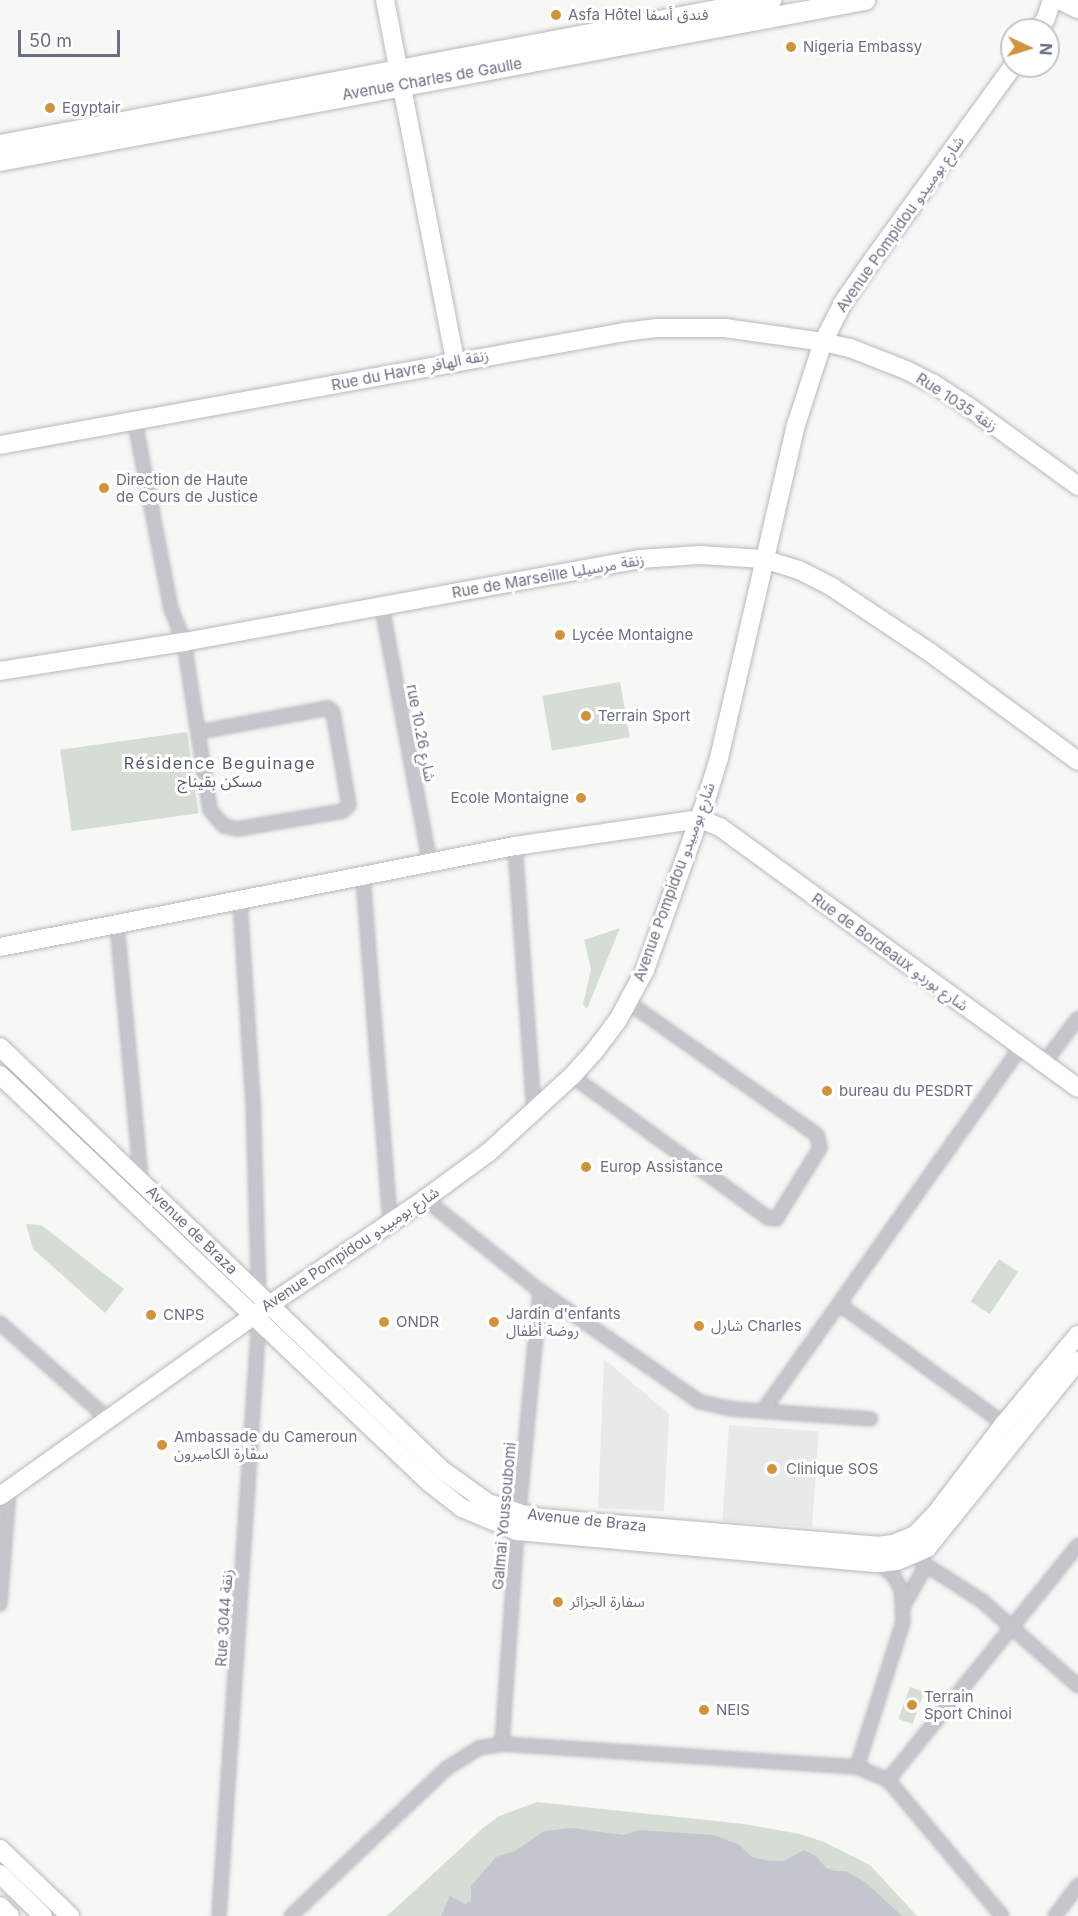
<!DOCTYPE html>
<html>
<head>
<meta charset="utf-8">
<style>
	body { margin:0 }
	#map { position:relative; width:1078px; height:1916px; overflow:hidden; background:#f7f8f6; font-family:Inter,"Noto Sans Arabic",sans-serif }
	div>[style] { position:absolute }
	.built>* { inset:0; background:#e8e9e9; transform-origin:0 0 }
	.green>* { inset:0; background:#d6ddd5; transform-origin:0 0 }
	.water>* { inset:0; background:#c3c6cd }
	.roads { filter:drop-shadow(0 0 2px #b7b9bf) drop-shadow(0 0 2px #b7b9bf) }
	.street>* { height:12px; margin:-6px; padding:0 6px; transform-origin:6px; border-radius:6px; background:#c4c6cb }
	.secondary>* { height:18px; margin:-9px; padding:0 9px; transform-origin:9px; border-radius:9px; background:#fff }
	.primary>* { height:20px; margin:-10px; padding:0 10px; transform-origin:10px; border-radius:10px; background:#fff }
	.dots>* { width:16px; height:16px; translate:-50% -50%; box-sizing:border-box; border:3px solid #fff; border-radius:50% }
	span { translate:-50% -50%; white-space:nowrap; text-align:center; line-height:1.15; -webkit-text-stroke:6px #fff; paint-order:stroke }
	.poi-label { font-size:15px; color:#6a7084 }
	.left { translate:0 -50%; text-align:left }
	.right { translate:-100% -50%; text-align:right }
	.street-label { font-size:15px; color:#6a7084 }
	.neighbourhood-label { font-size:16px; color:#585b6a; letter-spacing:1.5px }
	.north { position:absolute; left:1000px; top:18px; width:60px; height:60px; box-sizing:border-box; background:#fff; border:2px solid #c3c6ce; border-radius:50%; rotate:94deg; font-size:16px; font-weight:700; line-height:24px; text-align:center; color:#6a7084 }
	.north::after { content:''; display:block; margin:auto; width:21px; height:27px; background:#d1943d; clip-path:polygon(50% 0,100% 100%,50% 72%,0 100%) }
	.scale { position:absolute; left:18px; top:30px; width:102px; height:27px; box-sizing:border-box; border:3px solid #6a7084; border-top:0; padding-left:8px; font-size:18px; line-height:21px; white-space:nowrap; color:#6a7084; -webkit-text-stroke:4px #fff; paint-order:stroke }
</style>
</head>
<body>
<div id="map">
	<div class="built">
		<i style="clip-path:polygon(604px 1359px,669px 1414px,664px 1511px,598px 1508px)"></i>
		<i style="left:729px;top:1425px;width:90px;height:96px;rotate:4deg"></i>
	</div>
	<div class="green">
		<i style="left:620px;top:682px;width:56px;height:79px;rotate:80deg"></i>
		<i style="left:187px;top:732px;width:82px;height:128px;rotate:82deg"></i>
		<i style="clip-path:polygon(620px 928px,587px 1009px,583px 1004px,591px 969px,584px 940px)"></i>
		<i style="clip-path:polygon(26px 1224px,41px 1225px,124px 1289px,105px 1313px,33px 1249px)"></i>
		<i style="left:999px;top:1259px;width:23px;height:51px;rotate:34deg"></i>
		<i style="left:910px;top:1687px;width:15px;height:34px;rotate:20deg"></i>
		<i style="clip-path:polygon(537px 1802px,744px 1824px,800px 1834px,824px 1842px,870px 1865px,917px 1916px,387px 1916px,483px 1828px,499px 1816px)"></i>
	</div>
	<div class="water">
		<i style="clip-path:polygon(572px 1828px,624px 1835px,638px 1830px,714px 1835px,738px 1844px,752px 1857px,770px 1861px,784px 1861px,804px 1850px,816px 1856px,826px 1868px,835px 1871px,846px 1871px,865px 1882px,902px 1916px,441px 1916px,450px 1896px,465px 1904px,471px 1901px,471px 1886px,496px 1857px,515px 1851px,544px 1831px)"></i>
	</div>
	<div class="roads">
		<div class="street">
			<i style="left:135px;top:422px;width:190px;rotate:79.1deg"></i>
			<i style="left:171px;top:609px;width:35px;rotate:68deg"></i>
			<i style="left:184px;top:642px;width:170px;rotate:81.2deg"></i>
			<i style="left:210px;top:810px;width:21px;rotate:49deg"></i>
			<i style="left:224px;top:826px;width:13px;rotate:13deg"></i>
			<i style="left:237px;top:829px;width:108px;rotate:-9.6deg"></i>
			<i style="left:343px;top:811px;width:8px;rotate:-45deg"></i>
			<i style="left:349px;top:805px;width:94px;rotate:-99.8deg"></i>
			<i style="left:333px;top:712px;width:6px;rotate:-141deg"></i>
			<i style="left:328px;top:708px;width:131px;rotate:169.5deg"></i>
			<i style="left:382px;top:607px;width:261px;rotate:79.4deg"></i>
			<i style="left:515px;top:846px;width:267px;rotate:85.9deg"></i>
			<i style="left:363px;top:877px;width:345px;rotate:85.5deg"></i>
			<i style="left:240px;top:901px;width:199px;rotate:86.3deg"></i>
			<i style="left:253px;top:1100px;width:198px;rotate:88.3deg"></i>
			<i style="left:117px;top:925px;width:257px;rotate:84.6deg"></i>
			<i style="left:1044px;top:1063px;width:56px;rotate:-52.9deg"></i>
			<i style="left:572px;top:1076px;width:242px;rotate:35.9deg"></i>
			<i style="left:768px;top:1218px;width:8px;rotate:7deg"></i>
			<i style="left:776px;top:1219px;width:84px;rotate:-58.2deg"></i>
			<i style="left:820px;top:1148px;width:13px;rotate:-103deg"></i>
			<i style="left:817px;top:1135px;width:231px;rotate:-144.9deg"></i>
			<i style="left:425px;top:1199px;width:147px;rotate:38.7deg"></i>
			<i style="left:540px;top:1291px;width:195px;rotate:34.8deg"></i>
			<i style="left:700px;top:1402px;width:33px;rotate:12deg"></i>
			<i style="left:732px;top:1409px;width:139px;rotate:4.1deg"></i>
			<i style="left:839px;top:1304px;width:204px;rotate:36deg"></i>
			<i style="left:0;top:1323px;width:144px;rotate:41.6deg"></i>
			<i style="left:763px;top:1411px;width:447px;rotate:-54.7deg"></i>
			<i style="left:910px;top:1551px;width:21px;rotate:41deg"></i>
			<i style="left:926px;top:1565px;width:67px;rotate:32.7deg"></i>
			<i style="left:982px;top:1601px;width:128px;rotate:41.5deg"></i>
			<i style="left:0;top:1604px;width:114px;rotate:-85.5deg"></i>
			<i style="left:904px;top:1605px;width:46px;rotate:-61.2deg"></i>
			<i style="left:502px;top:1744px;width:214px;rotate:-86deg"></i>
			<i style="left:517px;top:1531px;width:241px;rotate:-84.5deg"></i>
			<i style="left:857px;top:1767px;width:152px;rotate:-72.4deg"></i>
			<i style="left:903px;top:1622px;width:33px;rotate:-93deg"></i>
			<i style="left:901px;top:1589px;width:16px;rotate:-120deg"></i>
			<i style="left:893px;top:1575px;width:19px;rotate:-141deg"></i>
			<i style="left:888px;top:1780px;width:302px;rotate:-51deg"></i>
			<i style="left:219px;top:1916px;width:599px;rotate:-86.17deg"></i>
			<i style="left:291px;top:1916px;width:215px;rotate:-43.5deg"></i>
			<i style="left:447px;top:1768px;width:38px;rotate:-32deg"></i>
			<i style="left:479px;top:1748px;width:23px;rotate:-10deg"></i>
			<i style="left:502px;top:1744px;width:356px;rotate:3.7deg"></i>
			<i style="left:857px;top:1767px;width:34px;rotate:23deg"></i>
			<i style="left:888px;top:1780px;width:177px;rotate:50deg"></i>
			<i style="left:1055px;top:1916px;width:39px;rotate:-53deg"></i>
		</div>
		<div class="secondary">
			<i style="left:385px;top:0;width:368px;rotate:79deg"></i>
			<i style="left:1038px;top:30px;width:14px;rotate:-56deg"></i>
			<i style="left:1046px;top:18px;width:19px;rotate:-72deg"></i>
			<i style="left:0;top:445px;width:634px;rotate:-10.26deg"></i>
			<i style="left:624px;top:332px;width:32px;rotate:-7deg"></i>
			<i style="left:656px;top:328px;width:69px"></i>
			<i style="left:725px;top:328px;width:99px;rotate:8.1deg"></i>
			<i style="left:823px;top:342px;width:28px;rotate:13deg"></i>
			<i style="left:850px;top:348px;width:60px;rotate:21.4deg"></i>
			<i style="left:906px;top:370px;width:31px;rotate:27deg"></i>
			<i style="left:934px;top:384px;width:42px;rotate:33.3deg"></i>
			<i style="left:969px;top:407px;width:135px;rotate:35.9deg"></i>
			<i style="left:0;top:671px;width:186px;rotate:-9deg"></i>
			<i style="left:184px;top:642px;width:463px;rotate:-10.3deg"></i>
			<i style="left:639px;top:559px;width:61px;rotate:-3.8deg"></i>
			<i style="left:700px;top:555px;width:63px;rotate:3.6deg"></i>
			<i style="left:763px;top:559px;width:38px;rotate:17deg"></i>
			<i style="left:799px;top:570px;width:37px;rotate:27deg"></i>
			<i style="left:832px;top:587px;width:119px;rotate:33.7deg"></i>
			<i style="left:931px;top:653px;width:182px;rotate:36.3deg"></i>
			<i style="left:0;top:947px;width:525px;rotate:-11.1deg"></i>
			<i style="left:515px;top:846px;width:187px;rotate:-8.3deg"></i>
			<i style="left:700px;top:819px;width:22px;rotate:22deg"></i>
			<i style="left:720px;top:827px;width:443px;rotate:36.1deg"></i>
			<i style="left:0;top:1047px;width:612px;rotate:43.74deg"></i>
			<i style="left:442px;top:1470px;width:57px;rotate:35.7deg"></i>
			<i style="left:488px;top:1503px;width:32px;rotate:18deg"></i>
			<i style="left:518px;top:1513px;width:24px;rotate:12deg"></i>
			<i style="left:541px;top:1518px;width:338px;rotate:4.7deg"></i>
			<i style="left:878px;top:1546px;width:15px;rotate:-8deg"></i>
			<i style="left:893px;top:1544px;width:24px;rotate:-22deg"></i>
			<i style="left:915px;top:1535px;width:32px;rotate:-46deg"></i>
			<i style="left:937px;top:1512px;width:111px;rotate:-52.7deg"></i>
			<i style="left:1004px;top:1424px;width:116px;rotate:-50.3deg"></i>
			<i style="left:0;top:1075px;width:593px;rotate:43.5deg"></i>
			<i style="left:430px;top:1483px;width:41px;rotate:38deg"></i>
			<i style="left:462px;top:1508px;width:60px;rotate:22.7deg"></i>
			<i style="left:517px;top:1531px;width:362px;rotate:5.1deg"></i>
			<i style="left:878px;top:1563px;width:19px;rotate:-6deg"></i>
			<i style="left:897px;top:1561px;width:33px;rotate:-23deg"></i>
			<i style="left:927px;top:1548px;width:13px;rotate:-51deg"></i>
			<i style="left:935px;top:1538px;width:228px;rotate:-51.1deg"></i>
			<i style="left:0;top:1496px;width:318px;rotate:-35.4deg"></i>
			<i style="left:259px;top:1312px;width:201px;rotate:-34.2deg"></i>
			<i style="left:425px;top:1199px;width:79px;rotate:-36.3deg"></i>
			<i style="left:489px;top:1152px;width:113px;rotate:-42.5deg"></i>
			<i style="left:572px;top:1076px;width:31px;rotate:-48deg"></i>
			<i style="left:593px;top:1053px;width:41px;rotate:-52.9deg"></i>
			<i style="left:618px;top:1020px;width:57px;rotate:-61.6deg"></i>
			<i style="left:645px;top:970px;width:184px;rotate:-70.3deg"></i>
			<i style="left:707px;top:797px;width:41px;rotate:-72.9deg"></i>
			<i style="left:719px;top:758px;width:342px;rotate:-77deg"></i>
			<i style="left:796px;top:425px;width:87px;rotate:-72deg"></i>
			<i style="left:823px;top:342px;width:46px;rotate:-62.9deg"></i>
			<i style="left:844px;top:301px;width:52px;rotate:-55.1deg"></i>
			<i style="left:874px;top:258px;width:237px;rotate:-54.1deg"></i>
			<i style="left:0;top:1849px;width:97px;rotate:43.7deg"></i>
			<i style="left:0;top:1874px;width:60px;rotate:44.3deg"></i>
			<i style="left:0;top:1906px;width:14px;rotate:45deg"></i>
		</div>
		<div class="primary">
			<i style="left:1062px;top:0;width:18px;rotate:27deg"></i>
			<i style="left:0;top:145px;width:785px;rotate:-10.65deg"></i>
			<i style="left:0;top:161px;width:880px;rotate:-10.54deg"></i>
		</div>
	</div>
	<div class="dots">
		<i style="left:556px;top:15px;background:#d1943d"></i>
		<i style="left:791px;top:47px;background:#d1943d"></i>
		<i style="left:50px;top:108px;background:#d1943d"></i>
		<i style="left:104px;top:488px;background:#d1943d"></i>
		<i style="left:560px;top:635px;background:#d1943d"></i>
		<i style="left:586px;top:716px;background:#d1943d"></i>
		<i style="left:581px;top:798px;background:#d1943d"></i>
		<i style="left:827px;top:1091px;background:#d1943d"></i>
		<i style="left:586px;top:1167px;background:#d1943d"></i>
		<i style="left:151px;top:1315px;background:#d1943d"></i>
		<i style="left:384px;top:1322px;background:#d1943d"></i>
		<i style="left:494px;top:1322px;background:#d1943d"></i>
		<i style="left:699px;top:1326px;background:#d1943d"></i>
		<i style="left:162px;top:1445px;background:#d1943d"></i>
		<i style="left:772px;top:1469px;background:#d1943d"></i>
		<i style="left:558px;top:1602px;background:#d1943d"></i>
		<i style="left:912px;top:1705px;background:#d1943d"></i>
		<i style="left:704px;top:1710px;background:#d1943d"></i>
	</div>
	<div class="poi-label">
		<span class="left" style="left:568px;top:15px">Asfa Hôtel فندق أسفا</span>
		<span class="left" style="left:803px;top:47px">Nigeria Embassy</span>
		<span class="left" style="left:62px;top:108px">Egyptair</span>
		<span class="left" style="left:116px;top:488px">Direction de Haute<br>de Cours de Justice</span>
		<span class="left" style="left:572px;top:635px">Lycée Montaigne</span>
		<span class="left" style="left:598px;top:716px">Terrain Sport</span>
		<span class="right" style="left:569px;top:798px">Ecole Montaigne</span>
		<span class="left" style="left:839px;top:1091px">bureau du PESDRT</span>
		<span class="left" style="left:600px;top:1167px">Europ Assistance</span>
		<span class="left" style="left:506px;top:1322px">Jardin d'enfants<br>روضة أطفال</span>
		<span class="left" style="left:163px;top:1315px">CNPS</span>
		<span class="left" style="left:396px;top:1322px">ONDR</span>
		<span class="left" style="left:711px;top:1326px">شارل Charles</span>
		<span class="left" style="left:174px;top:1445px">Ambassade du Cameroun<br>سفارة الكاميرون</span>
		<span class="left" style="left:786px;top:1469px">Clinique SOS</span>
		<span class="left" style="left:570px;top:1602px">سفارة الجزائر</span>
		<span class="left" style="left:924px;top:1705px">Terrain<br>Sport Chinoi</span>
		<span class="left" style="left:716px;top:1710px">NEIS</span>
	</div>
	<div class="street-label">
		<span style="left:432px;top:79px;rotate:-10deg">Avenue Charles de Gaulle</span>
		<span style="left:900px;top:224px;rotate:-55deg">Avenue Pompidou شارع بومبيدو</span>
		<span style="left:410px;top:370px;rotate:-11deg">Rue du Havre زنقة الهافر</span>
		<span style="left:957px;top:402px;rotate:33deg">Rue 1035 زنقة</span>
		<span style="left:548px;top:576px;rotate:-10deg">Rue de Marseille زنقة مرسيليا</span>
		<span style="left:421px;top:733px;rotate:79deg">rue 10.26 شارع</span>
		<span style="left:674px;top:882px;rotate:-70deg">Avenue Pompidou شارع بومبيدو</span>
		<span style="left:890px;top:952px;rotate:36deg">Rue de Bordeaux شارع بوردو</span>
		<span style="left:192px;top:1230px;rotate:44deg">Avenue de Braza</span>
		<span style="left:350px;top:1249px;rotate:-34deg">Avenue Pompidou شارع بومبيدو</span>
		<span style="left:504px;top:1516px;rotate:-85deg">Galmai Youssoubomi</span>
		<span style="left:587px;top:1520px;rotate:6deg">Avenue de Braza</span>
		<span style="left:224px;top:1618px;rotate:-86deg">Rue 3044 زنقة</span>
	</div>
	<div class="neighbourhood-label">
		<span style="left:220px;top:772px">Résidence Beguinage<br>مسكن بقيناج</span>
	</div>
	<div class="north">N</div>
	<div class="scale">50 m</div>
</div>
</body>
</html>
